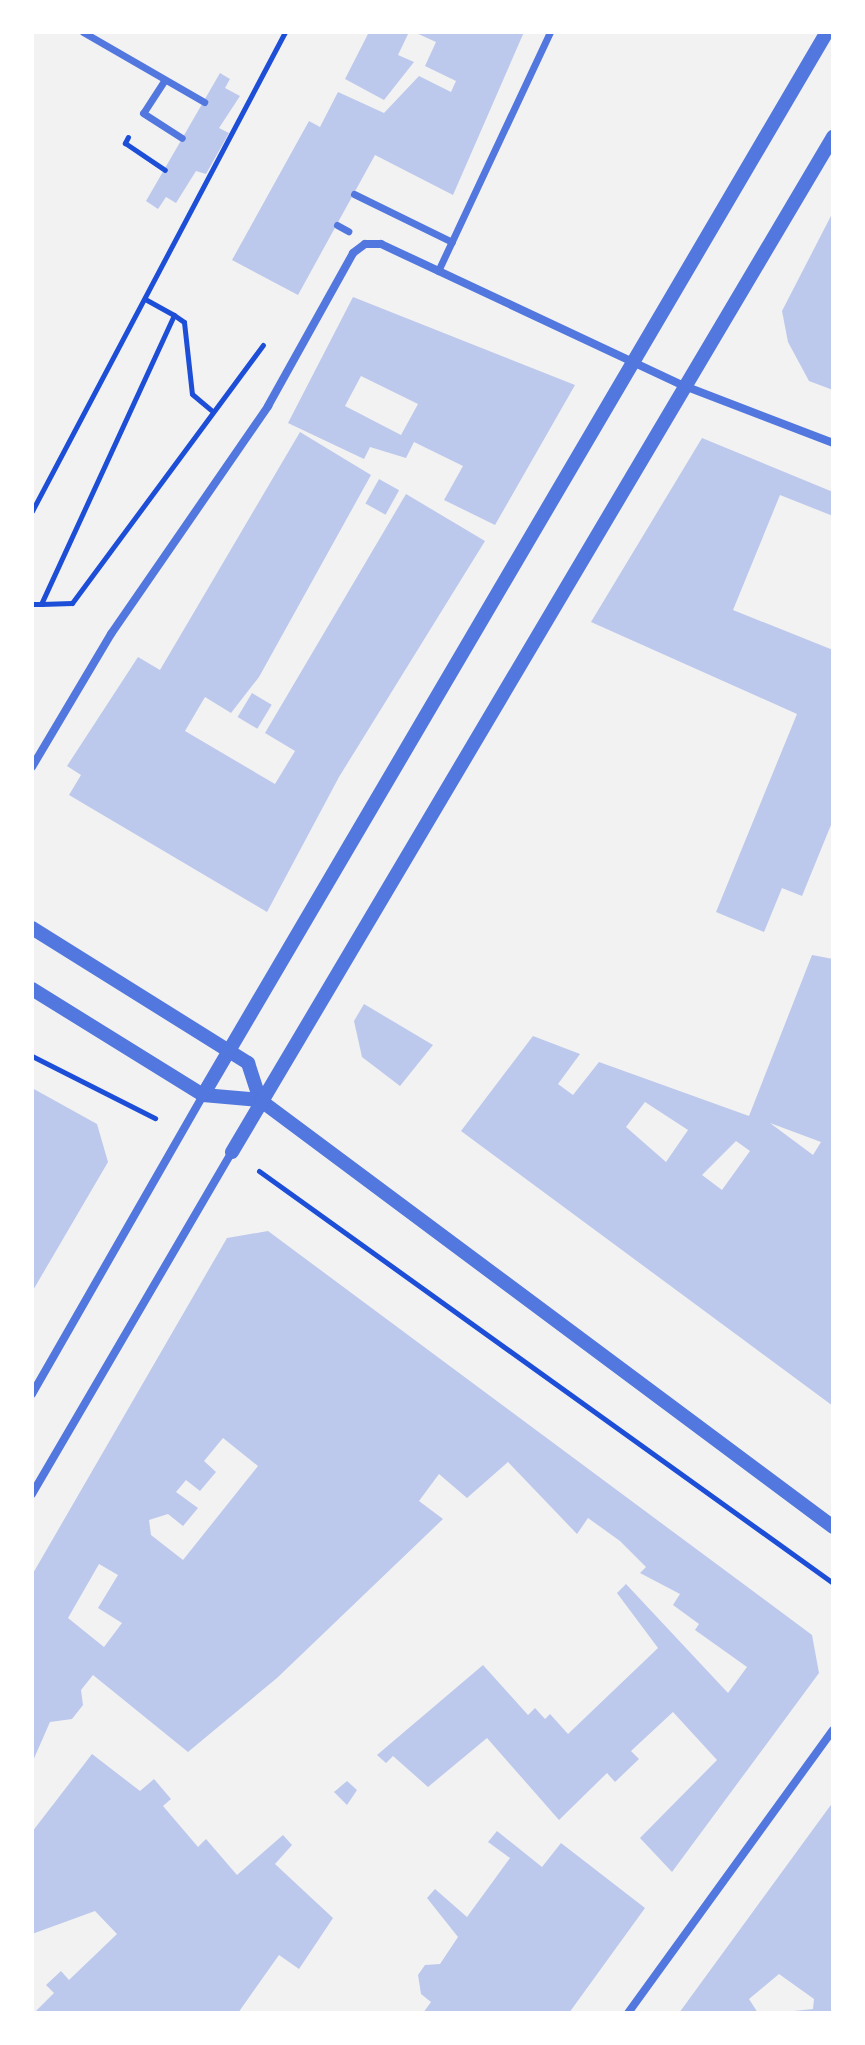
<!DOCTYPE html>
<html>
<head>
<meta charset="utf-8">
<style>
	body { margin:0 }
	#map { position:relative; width:865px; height:2045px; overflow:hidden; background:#f2f2f2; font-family:"Exo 2",sans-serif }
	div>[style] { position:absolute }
	.building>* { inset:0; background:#bdc9ec; transform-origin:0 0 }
	.path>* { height:5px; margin:-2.5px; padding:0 2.5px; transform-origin:2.5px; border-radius:2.5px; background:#1d4ed8 }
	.pedestrian>* { height:7px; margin:-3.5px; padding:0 3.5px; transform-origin:3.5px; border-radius:3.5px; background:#5277de }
	.minor>* { height:8px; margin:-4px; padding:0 4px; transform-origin:4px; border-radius:4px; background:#5277de }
	.tertiary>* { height:14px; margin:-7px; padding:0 7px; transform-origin:7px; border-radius:7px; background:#5277de }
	span { translate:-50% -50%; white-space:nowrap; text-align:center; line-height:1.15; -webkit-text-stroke:8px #fff; paint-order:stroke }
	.frame { position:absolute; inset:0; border:34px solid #fff; pointer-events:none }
</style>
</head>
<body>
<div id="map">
	<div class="building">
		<i style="clip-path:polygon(369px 32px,409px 32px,398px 55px,414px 62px,384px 100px,345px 79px)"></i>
		<i style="clip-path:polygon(414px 32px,524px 32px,453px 195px,375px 155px,298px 295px,232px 260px,309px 121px,320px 127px,338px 92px,384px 113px,419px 76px,451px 92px,456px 81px,425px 66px,436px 42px)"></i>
		<i style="clip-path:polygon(220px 73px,230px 79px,225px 88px,240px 96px,219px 128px,229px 133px,206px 174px,196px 171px,176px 203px,166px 197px,158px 209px,146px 201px)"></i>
		<i style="clip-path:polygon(833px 212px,833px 390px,809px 381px,788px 342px,782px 311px)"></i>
		<i style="clip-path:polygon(evenodd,353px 297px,575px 385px,495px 525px,444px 500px,463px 466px,414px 442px,406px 458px,370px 447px,364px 459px,288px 423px,353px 297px,361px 376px,418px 404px,401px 435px,345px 406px,361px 376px)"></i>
		<i style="clip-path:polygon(300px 432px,371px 475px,259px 677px,231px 713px,205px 697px,185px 731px,275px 784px,295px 751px,265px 733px,406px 494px,485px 541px,339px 777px,267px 912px,69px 795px,81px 775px,67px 766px,138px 657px,160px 670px)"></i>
		<i style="clip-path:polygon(702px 438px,833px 492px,833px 516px,780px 495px,733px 610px,833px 650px,833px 820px,802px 896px,782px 888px,764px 932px,716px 912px,797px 714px,591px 622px)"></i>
		<i style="left:379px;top:479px;width:23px;height:28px;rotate:29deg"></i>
		<i style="left:252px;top:693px;width:23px;height:28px;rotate:31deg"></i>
		<i style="clip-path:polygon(evenodd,812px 955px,833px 959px,833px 1406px,461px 1131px,533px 1036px,580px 1054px,558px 1084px,573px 1095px,599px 1062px,749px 1116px,812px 955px,645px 1102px,688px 1130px,666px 1162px,626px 1127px,645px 1102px,812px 955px,770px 1123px,821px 1142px,813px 1155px,770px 1123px,812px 955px,736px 1141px,750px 1151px,722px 1190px,702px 1175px,736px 1141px)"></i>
		<i style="clip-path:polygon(364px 1004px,433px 1045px,400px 1086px,362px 1057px,354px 1021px)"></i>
		<i style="clip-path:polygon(32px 1088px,97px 1124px,108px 1162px,32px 1292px)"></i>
		<i style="clip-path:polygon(evenodd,268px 1231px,812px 1635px,819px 1673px,672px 1872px,640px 1838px,717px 1760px,673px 1712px,631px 1751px,639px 1759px,615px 1782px,607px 1773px,559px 1820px,487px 1738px,428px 1787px,393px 1756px,386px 1763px,377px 1755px,483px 1665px,528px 1715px,535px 1708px,545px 1719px,550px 1714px,568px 1734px,658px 1648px,617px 1593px,626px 1584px,728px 1693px,747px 1667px,695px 1630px,699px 1624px,673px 1605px,680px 1594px,640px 1573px,646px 1567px,620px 1541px,588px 1518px,577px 1534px,508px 1462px,467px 1498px,439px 1474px,419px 1501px,443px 1519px,277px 1678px,188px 1752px,93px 1675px,81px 1690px,83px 1705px,72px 1719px,50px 1722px,32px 1763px,32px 1575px,227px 1238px,268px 1231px,223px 1438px,258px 1466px,183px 1560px,151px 1535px,149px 1520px,168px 1514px,183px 1526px,198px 1508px,176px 1492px,186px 1480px,200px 1491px,216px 1472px,204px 1461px,223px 1438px,268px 1231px,99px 1564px,118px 1575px,98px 1608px,122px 1623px,104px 1647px,68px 1618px,99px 1564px)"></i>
		<i style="clip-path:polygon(92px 1754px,140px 1791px,154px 1779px,171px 1799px,163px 1806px,198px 1847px,206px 1839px,237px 1875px,283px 1835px,292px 1845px,275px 1864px,333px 1918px,299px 1969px,279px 1955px,238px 2013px,34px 2013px,54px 1993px,46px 1985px,61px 1971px,69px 1980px,117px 1934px,95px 1911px,32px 1934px,32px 1832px)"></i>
		<i style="clip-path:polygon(347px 1781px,357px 1790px,347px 1805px,334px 1792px)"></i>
		<i style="clip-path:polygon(833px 1802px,833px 2013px,774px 2013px,813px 2009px,814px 1999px,779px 1974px,749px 1999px,758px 2013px,679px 2013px)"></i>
		<i style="clip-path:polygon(497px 1831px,542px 1867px,561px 1843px,645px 1908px,569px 2013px,423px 2013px,431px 2002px,421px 1994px,418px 1975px,425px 1965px,440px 1964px,458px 1937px,427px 1898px,435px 1889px,467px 1917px,510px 1858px,488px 1842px)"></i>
	</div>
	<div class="path">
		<i style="left:128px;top:137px;width:7px;rotate:117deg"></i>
		<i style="left:125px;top:143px;width:48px;rotate:34deg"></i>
		<i style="left:145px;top:299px;width:33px;rotate:29deg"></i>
		<i style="left:174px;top:315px;width:318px;rotate:114.7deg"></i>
		<i style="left:41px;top:604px;width:31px;rotate:-2deg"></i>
		<i style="left:72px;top:603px;width:321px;rotate:-53.5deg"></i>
		<i style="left:174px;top:315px;width:12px;rotate:35deg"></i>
		<i style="left:184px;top:322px;width:72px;rotate:83.7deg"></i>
		<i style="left:192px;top:394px;width:25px;rotate:40deg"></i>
		<i style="left:32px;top:511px;width:542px;rotate:-62.16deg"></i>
		<i style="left:32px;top:604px;width:9px"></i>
		<i style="left:32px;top:1056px;width:138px;rotate:26.8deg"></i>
		<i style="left:259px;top:1171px;width:707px;rotate:35.67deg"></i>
	</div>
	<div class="pedestrian">
		<i style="left:83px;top:32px;width:140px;rotate:30deg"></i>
		<i style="left:164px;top:81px;width:38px;rotate:123deg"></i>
		<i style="left:143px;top:113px;width:46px;rotate:32.7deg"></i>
		<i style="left:354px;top:194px;width:109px;rotate:26.1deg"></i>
		<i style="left:337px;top:225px;width:13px;rotate:29deg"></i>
		<i style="left:438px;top:271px;width:264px;rotate:-64.9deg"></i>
	</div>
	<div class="minor">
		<i style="left:32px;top:767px;width:155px;rotate:-59.3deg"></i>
		<i style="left:111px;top:634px;width:277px;rotate:-55.4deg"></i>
		<i style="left:268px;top:406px;width:175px;rotate:-60.9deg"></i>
		<i style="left:353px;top:253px;width:15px;rotate:-37deg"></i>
		<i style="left:365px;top:244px;width:16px"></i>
		<i style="left:381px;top:244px;width:332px;rotate:25.1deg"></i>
		<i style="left:682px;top:385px;width:162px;rotate:21deg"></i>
		<i style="left:32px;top:1394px;width:344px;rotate:-60.2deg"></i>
		<i style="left:32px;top:1494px;width:396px;rotate:-59.7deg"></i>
		<i style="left:628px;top:2013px;width:349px;rotate:-54.1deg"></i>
	</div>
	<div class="tertiary">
		<i style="left:32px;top:928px;width:255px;rotate:32deg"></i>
		<i style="left:248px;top:1063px;width:39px;rotate:72deg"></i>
		<i style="left:32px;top:989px;width:201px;rotate:31.8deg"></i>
		<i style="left:203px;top:1095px;width:57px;rotate:5deg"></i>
		<i style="left:260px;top:1100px;width:715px;rotate:36.69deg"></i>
		<i style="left:203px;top:1095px;width:1233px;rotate:-59.59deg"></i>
		<i style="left:232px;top:1152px;width:1180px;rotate:-59.37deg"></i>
	</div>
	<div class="frame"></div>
</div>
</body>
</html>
